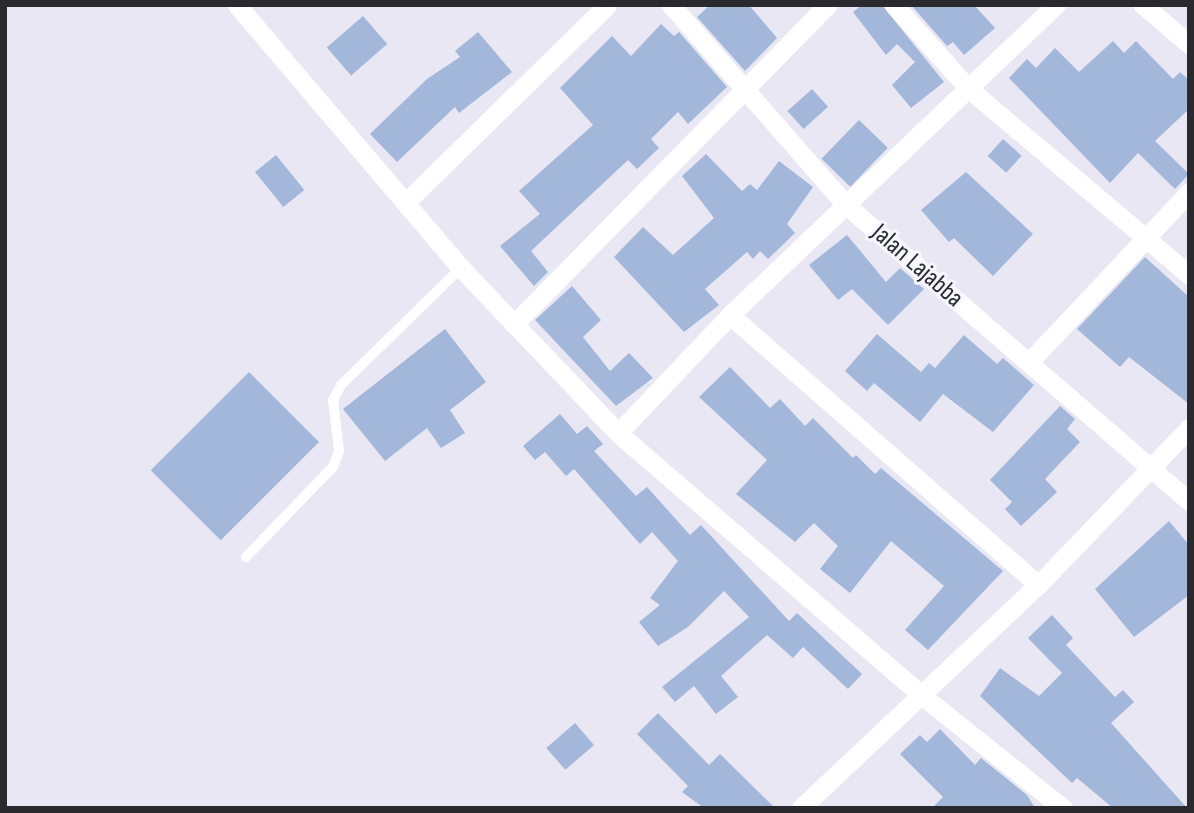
<!DOCTYPE html>
<html>
<head>
<meta charset="utf-8">
<style>
	body { margin:0 }
	#map { position:relative; width:1194px; height:813px; overflow:hidden; background:#e8e7f3; font-family:"Sofia Sans Condensed",sans-serif }
	div>[style] { position:absolute }
	.building>* { inset:0; background:#a3b7da; transform-origin:0 0 }
	.service>* { height:10px; margin:-5px; padding:0 5px; transform-origin:5px; border-radius:5px; background:#fff }
	.minor>* { height:19px; margin:-9.5px; padding:0 9.5px; transform-origin:9.5px; border-radius:9.5px; background:#fff }
	span { translate:-50% -50%; white-space:nowrap; text-align:center; line-height:1.15; -webkit-text-stroke:6px #f5f5fe; paint-order:stroke }
	.street-label { font-size:26px; color:#2a2a2e }
	.frame { position:absolute; inset:0; border:7px solid #2a2a2e; pointer-events:none }
</style>
</head>
<body>
<div id="map">
	<div class="building">
		<i style="clip-path:polygon(710px 5px,749px 5px,777px 38px,745px 71px,697px 17px)"></i>
		<i style="clip-path:polygon(862px 5px,882px 5px,944px 82px,911px 108px,892px 85px,915px 62px,897px 44px,886px 55px,853px 12px)"></i>
		<i style="clip-path:polygon(911px 5px,974px 5px,995px 28px,964px 55px,953px 42px,947px 46px)"></i>
		<i style="left:363px;top:16px;width:37px;height:48px;rotate:49deg"></i>
		<i style="clip-path:polygon(661px 24px,674px 36px,679px 32px,727px 87px,688px 124px,678px 112px,651px 139px,659px 148px,637px 169px,628px 160px,531px 251px,548px 272px,534px 286px,500px 246px,540px 214px,519px 191px,593px 125px,560px 88px,612px 36px,631px 56px)"></i>
		<i style="clip-path:polygon(478px 32px,512px 72px,459px 113px,455px 107px,397px 162px,370px 134px,427px 79px,460px 57px,455px 51px)"></i>
		<i style="clip-path:polygon(1113px 41px,1124px 53px,1136px 41px,1173px 79px,1180px 72px,1189px 80px,1189px 109px,1155px 141px,1189px 174px,1175px 189px,1138px 153px,1110px 183px,1009px 78px,1027px 59px,1036px 68px,1055px 48px,1079px 72px)"></i>
		<i style="left:812px;top:89px;width:24px;height:33px;rotate:48deg"></i>
		<i style="left:859px;top:120px;width:40px;height:54px;rotate:44deg"></i>
		<i style="left:1003px;top:139px;width:25px;height:23px;rotate:42deg"></i>
		<i style="clip-path:polygon(706px 154px,742px 191px,750px 184px,757px 190px,779px 161px,813px 187px,787px 224px,795px 233px,768px 259px,760px 251px,753px 259px,747px 252px,705px 289px,719px 305px,684px 332px,614px 257px,643px 227px,673px 255px,714px 218px,682px 176px)"></i>
		<i style="left:276px;top:155px;width:45px;height:27px;rotate:51deg"></i>
		<i style="clip-path:polygon(966px 172px,1033px 234px,993px 276px,954px 238px,949px 242px,921px 210px)"></i>
		<i style="clip-path:polygon(847px 235px,886px 282px,900px 268px,924px 289px,888px 325px,852px 289px,838px 300px,809px 265px)"></i>
		<i style="clip-path:polygon(1145px 257px,1189px 297px,1189px 404px,1129px 357px,1120px 367px,1077px 329px)"></i>
		<i style="clip-path:polygon(572px 286px,601px 320px,583px 337px,610px 371px,629px 353px,653px 378px,616px 406px,535px 320px)"></i>
		<i style="clip-path:polygon(445px 329px,486px 382px,450px 410px,465px 433px,441px 448px,427px 428px,385px 461px,343px 409px)"></i>
		<i style="clip-path:polygon(877px 334px,921px 372px,929px 363px,935px 368px,964px 335px,997px 364px,1003px 358px,1034px 385px,993px 432px,943px 394px,920px 422px,874px 383px,867px 391px,845px 371px)"></i>
		<i style="clip-path:polygon(730px 367px,770px 408px,780px 399px,805px 426px,813px 418px,853px 458px,856px 455px,875px 474px,881px 468px,1003px 571px,928px 650px,905px 630px,944px 586px,891px 541px,850px 593px,820px 569px,838px 546px,814px 523px,795px 542px,736px 494px,767px 460px,699px 397px)"></i>
		<i style="left:249px;top:372px;width:99px;height:139px;rotate:45deg"></i>
		<i style="clip-path:polygon(1060px 406px,1075px 419px,1067px 429px,1080px 442px,1045px 479px,1057px 492px,1021px 526px,1005px 509px,1012px 502px,990px 480px)"></i>
		<i style="clip-path:polygon(560px 414px,577px 434px,587px 426px,603px 444px,594px 451px,636px 496px,647px 487px,690px 535px,701px 525px,789px 621px,797px 613px,862px 674px,848px 689px,803px 647px,793px 658px,767px 635px,721px 676px,738px 697px,716px 714px,694px 686px,675px 702px,662px 687px,749px 617px,724px 591px,688px 627px,658px 646px,639px 622px,660px 605px,650px 598px,678px 561px,652px 532px,640px 544px,574px 469px,566px 476px,545px 452px,535px 460px,523px 446px)"></i>
		<i style="clip-path:polygon(1169px 521px,1189px 545px,1189px 595px,1134px 637px,1095px 589px)"></i>
		<i style="clip-path:polygon(1052px 615px,1073px 638px,1066px 645px,1115px 697px,1123px 690px,1134px 702px,1111px 723px,1187px 808px,1113px 808px,1077px 778px,1072px 783px,980px 696px,1000px 668px,1039px 696px,1062px 673px,1028px 638px)"></i>
		<i style="clip-path:polygon(658px 713px,709px 765px,720px 754px,775px 808px,704px 808px,682px 792px,688px 786px,637px 734px)"></i>
		<i style="left:575px;top:723px;width:29px;height:38px;rotate:49deg"></i>
		<i style="clip-path:polygon(940px 729px,975px 765px,981px 758px,1027px 795px,1035px 808px,932px 808px,943px 797px,900px 754px,920px 735px,927px 742px)"></i>
	</div>
	<div class="service">
		<i style="left:246px;top:557px;width:125px;rotate:-46deg"></i>
		<i style="left:333px;top:467px;width:17px;rotate:-69deg"></i>
		<i style="left:339px;top:451px;width:51px;rotate:-96.7deg"></i>
		<i style="left:333px;top:400px;width:17px;rotate:-62deg"></i>
		<i style="left:341px;top:385px;width:168px;rotate:-44.3deg"></i>
	</div>
	<div class="minor">
		<i style="left:237px;top:5px;width:345px;rotate:49.6deg"></i>
		<i style="left:461px;top:268px;width:228px;rotate:46.4deg"></i>
		<i style="left:618px;top:433px;width:399px;rotate:40.8deg"></i>
		<i style="left:920px;top:694px;width:183px;rotate:38.6deg"></i>
		<i style="left:671px;top:5px;width:266px;rotate:48.8deg"></i>
		<i style="left:846px;top:205px;width:453px;rotate:40.8deg"></i>
		<i style="left:894px;top:5px;width:111px;rotate:48.3deg"></i>
		<i style="left:968px;top:88px;width:289px;rotate:40.2deg"></i>
		<i style="left:1143px;top:5px;width:60px;rotate:40.3deg"></i>
		<i style="left:407px;top:201px;width:280px;rotate:-44.4deg"></i>
		<i style="left:730px;top:315px;width:410px;rotate:41.2deg"></i>
		<i style="left:514px;top:324px;width:447px;rotate:-45.5deg"></i>
		<i style="left:1029px;top:362px;width:233px;rotate:-46.7deg"></i>
		<i style="left:618px;top:433px;width:163px;rotate:-46.5deg"></i>
		<i style="left:730px;top:315px;width:450px;rotate:-43.6deg"></i>
		<i style="left:801px;top:808px;width:325px;rotate:-43.3deg"></i>
		<i style="left:1038px;top:585px;width:218px;rotate:-46.1deg"></i>
	</div>
	<div class="street-label">
		<span style="left:917px;top:266px;rotate:41deg">Jalan Lajabba</span>
	</div>
	<div class="frame"></div>
</div>
</body>
</html>
